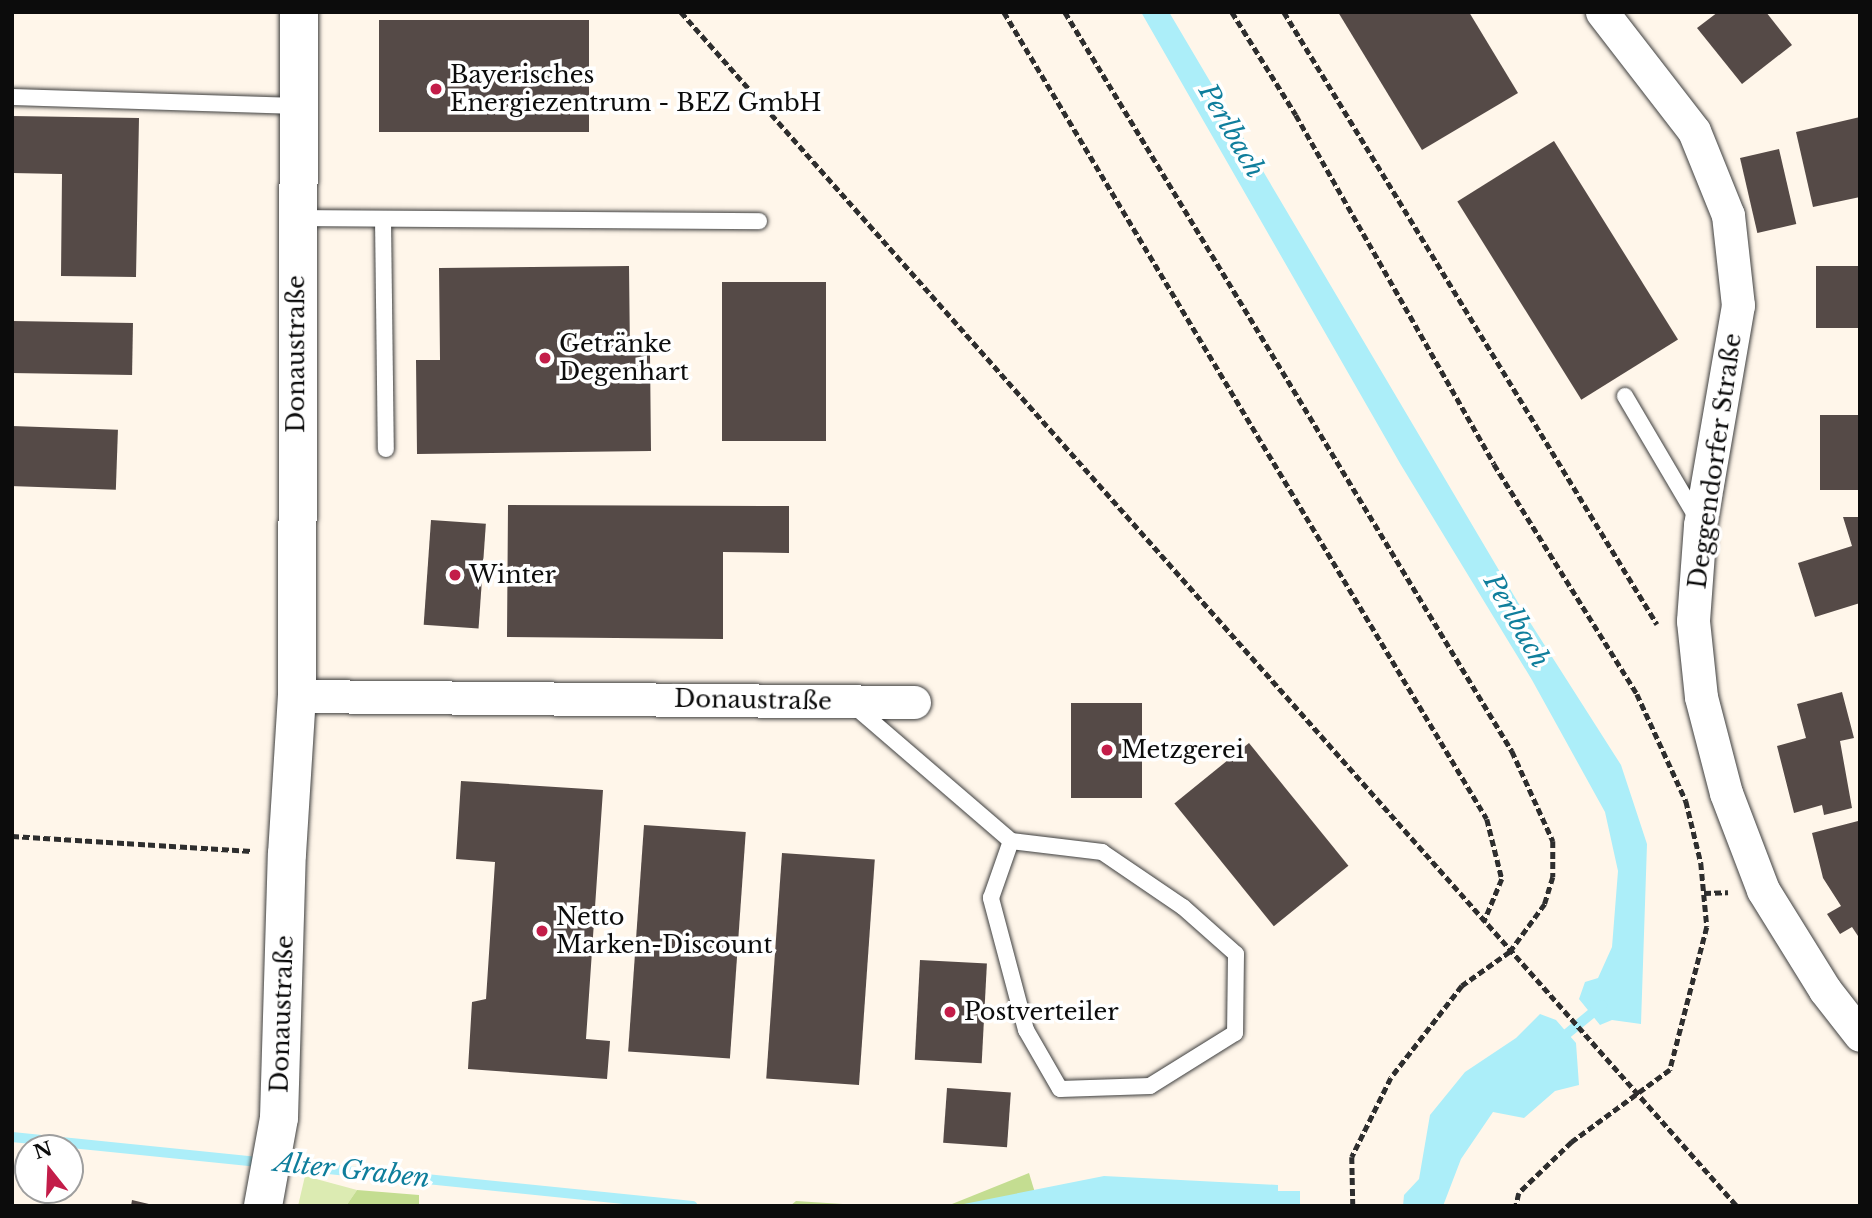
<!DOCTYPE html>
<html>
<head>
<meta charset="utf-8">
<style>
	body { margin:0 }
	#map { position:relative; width:1872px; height:1218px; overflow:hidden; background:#fff6ea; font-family:"Libre Baskerville",serif }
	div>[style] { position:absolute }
	.green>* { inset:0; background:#dcebb2 }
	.forest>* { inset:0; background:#c4dd91 }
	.water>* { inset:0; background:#aceef9 }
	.stream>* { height:10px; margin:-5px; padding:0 5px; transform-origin:5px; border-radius:5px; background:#aceef9 }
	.building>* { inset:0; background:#554a47; transform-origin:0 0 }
	.path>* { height:4.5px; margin-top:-2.25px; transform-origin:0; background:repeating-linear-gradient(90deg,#2e2e2e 0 7px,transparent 0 10.5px) }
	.roads { filter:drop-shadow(0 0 2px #3f3f3f) drop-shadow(0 0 2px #3f3f3f) }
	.service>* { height:16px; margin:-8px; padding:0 8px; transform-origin:8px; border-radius:8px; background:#fff }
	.minor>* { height:33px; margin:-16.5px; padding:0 16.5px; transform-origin:16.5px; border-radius:16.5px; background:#fff }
	.tertiary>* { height:38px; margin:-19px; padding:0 19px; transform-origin:19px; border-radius:19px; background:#fff }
	.dots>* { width:19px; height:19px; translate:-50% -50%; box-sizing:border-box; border:4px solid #fff; border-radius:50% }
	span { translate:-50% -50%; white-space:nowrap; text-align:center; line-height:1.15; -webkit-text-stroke:7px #fff; paint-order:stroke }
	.poi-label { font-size:24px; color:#0c0c0c }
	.left { translate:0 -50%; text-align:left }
	.street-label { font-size:24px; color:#0c0c0c }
	.water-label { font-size:26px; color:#0f7e9c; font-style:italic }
	.frame { position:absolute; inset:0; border:14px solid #0c0c0c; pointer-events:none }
	.north { position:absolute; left:14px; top:1134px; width:70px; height:70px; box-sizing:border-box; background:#fff; border:2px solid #9e9e9e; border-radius:50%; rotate:342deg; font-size:19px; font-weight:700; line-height:28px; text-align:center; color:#0c0c0c }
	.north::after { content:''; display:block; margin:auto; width:24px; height:32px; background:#c31d49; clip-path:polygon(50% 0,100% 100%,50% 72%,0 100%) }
</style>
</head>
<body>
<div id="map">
	<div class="green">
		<i style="clip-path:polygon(305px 1176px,357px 1190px,346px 1206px,298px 1206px)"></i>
	</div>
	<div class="forest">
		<i style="clip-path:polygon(1029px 1173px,1039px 1206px,947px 1206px)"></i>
		<i style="clip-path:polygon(357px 1190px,419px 1195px,419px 1206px,346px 1206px)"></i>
		<i style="clip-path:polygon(796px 1201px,874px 1206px,790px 1206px)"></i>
	</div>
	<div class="water">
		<i style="clip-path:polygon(1141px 12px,1169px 12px,1526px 616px,1621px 765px,1647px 844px,1641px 1024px,1612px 1020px,1600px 1025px,1579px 999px,1585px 982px,1598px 978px,1612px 947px,1618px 871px,1605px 812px,1532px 680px,1401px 465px)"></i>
		<i style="clip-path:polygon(1540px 1014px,1556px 1020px,1576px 1043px,1579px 1085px,1555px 1091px,1524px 1118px,1493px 1112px,1461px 1159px,1443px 1206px,1403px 1206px,1404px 1195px,1419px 1179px,1430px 1115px,1465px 1072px,1516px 1038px)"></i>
		<i style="clip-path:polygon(1104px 1176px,1278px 1185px,1278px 1191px,1300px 1191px,1300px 1206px,964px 1204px)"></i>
	</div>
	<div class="stream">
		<i style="left:1558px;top:1041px;width:57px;rotate:-39.3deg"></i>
		<i style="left:12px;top:1137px;width:684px;rotate:5.79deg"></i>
	</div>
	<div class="building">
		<i style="clip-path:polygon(1338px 12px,1469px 12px,1518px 93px,1422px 150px)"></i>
		<i style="clip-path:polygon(1718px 12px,1766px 12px,1792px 45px,1742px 84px,1697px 28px)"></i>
		<i style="left:379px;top:20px;width:210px;height:112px"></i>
		<i style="clip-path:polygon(12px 116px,139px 118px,136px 277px,61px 276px,62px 174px,12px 173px)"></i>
		<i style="clip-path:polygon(1860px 117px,1860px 197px,1813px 207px,1796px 132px)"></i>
		<i style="left:1554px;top:141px;width:234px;height:114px;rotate:58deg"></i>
		<i style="left:1779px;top:149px;width:77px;height:40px;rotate:77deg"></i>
		<i style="clip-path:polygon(629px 266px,630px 355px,650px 355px,651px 451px,417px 454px,416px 360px,440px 360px,439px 268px)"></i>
		<i style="left:1860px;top:266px;width:62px;height:44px;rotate:90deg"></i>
		<i style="left:722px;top:282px;width:104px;height:159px"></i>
		<i style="left:12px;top:321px;width:121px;height:52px;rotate:1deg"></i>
		<i style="left:1820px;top:415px;width:40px;height:75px"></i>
		<i style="left:12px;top:426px;width:106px;height:60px;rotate:2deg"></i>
		<i style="clip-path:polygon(508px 505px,789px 506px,789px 553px,723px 552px,723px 639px,507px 637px)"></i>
		<i style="clip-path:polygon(1843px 517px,1860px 517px,1860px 603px,1815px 617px,1798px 563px,1852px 546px)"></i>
		<i style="left:431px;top:520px;width:55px;height:105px;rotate:4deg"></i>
		<i style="clip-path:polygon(1842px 692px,1854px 738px,1840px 741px,1852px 808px,1824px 815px,1822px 805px,1794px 813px,1777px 746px,1806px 738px,1797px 704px)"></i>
		<i style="left:1071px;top:703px;width:71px;height:95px"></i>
		<i style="left:1249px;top:743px;width:158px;height:96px;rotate:51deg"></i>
		<i style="clip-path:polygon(461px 781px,603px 790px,586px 1039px,610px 1041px,607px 1079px,468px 1069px,472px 1002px,486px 999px,495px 862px,456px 859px)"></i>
		<i style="clip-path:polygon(1858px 821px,1860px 831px,1860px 939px,1852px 927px,1840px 934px,1827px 914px,1841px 906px,1823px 878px,1812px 833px)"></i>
		<i style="left:644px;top:825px;width:102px;height:227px;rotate:4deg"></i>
		<i style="left:782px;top:853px;width:93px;height:226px;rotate:4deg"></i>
		<i style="left:920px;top:960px;width:67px;height:100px;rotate:3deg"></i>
		<i style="left:947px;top:1088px;width:64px;height:55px;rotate:4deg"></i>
		<i style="clip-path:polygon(132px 1200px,153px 1205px,152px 1206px,131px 1206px)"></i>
	</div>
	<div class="path">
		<i style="left:681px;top:12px;width:1594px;rotate:48.51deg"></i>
		<i style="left:1004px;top:12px;width:940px;rotate:59.1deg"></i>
		<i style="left:1487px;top:819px;width:62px;rotate:76deg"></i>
		<i style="left:1502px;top:879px;width:47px;rotate:112.7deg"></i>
		<i style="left:1065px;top:12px;width:864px;rotate:58.83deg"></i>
		<i style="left:1512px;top:751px;width:99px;rotate:65.5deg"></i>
		<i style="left:1553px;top:841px;width:36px;rotate:90deg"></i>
		<i style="left:1553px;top:877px;width:28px;rotate:107deg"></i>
		<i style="left:1545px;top:904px;width:59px;rotate:126.1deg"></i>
		<i style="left:1510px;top:952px;width:59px;rotate:144.7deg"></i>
		<i style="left:1462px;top:986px;width:116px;rotate:127.7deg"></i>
		<i style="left:1391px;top:1078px;width:88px;rotate:116.3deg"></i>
		<i style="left:1352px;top:1157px;width:49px;rotate:88.8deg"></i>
		<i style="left:1232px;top:12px;width:121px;rotate:58.1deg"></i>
		<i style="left:1296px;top:115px;width:401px;rotate:60.4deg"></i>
		<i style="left:1494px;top:464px;width:271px;rotate:58.1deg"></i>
		<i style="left:1637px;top:694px;width:118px;rotate:65.4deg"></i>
		<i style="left:1686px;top:801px;width:64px;rotate:76.4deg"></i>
		<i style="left:1701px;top:863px;width:64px;rotate:84.6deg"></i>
		<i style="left:1707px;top:927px;width:148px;rotate:104.5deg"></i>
		<i style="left:1670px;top:1070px;width:122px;rotate:143.7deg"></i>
		<i style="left:1572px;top:1142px;width:74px;rotate:136.1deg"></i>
		<i style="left:1519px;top:1193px;width:13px;rotate:103deg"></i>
		<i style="left:1284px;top:12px;width:717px;rotate:58.64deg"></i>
		<i style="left:12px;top:836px;width:240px;rotate:3.6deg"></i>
		<i style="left:1704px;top:893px;width:24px;rotate:-2deg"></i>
	</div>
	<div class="roads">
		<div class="service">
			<i style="left:12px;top:97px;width:286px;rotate:1.8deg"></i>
			<i style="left:299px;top:218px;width:460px;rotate:0.4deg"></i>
			<i style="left:383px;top:219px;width:230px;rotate:89.3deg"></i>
			<i style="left:1625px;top:396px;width:144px;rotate:59.5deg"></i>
			<i style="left:853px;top:705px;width:208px;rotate:40.7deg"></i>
			<i style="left:1011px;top:841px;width:92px;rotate:6.9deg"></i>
			<i style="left:1102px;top:852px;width:98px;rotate:34.2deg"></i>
			<i style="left:1183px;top:907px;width:71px;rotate:41.6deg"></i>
			<i style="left:1236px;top:954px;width:79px;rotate:90.7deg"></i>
			<i style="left:1235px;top:1033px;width:100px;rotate:148.1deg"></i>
			<i style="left:1150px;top:1086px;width:90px;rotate:178.1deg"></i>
			<i style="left:1060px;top:1089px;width:68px;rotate:-120deg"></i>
			<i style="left:1026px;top:1030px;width:137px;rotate:-104.9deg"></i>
			<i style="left:991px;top:898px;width:60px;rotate:-70.7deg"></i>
		</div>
		<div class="minor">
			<i style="left:1602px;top:12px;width:150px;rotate:52.3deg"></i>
			<i style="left:1694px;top:131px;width:91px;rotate:68deg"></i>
			<i style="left:1728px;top:215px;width:91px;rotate:83.7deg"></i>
			<i style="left:1738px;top:305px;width:223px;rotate:99.8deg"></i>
			<i style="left:1700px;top:525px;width:96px;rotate:94.2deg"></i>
			<i style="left:1693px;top:621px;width:76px;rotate:84deg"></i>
			<i style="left:1701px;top:697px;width:99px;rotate:75.4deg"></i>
			<i style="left:1726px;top:793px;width:104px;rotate:69.1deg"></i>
			<i style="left:1763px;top:890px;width:118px;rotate:58.2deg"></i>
			<i style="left:1825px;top:990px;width:57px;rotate:52.1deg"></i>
			<i style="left:297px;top:696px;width:617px;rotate:0.56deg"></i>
		</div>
		<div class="tertiary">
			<i style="left:263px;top:1206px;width:89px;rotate:-79.7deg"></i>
			<i style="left:279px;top:1118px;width:264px;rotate:-88.3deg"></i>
			<i style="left:287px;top:854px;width:158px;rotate:-86.4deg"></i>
			<i style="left:297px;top:696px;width:684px;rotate:-89.83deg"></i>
		</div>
	</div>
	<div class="dots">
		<i style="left:436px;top:89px;background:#c31d49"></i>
		<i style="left:545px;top:358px;background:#c31d49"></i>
		<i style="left:455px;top:575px;background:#c31d49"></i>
		<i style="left:1107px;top:750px;background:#c31d49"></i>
		<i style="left:542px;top:931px;background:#c31d49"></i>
		<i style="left:950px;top:1012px;background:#c31d49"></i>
	</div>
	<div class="poi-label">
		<span class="left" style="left:450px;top:89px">Bayerisches<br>Energiezentrum - BEZ GmbH</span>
		<span class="left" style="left:559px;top:358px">Getränke<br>Degenhart</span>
		<span class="left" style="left:469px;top:575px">Winter</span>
		<span class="left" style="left:1121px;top:750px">Metzgerei</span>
		<span class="left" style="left:556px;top:931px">Netto<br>Marken-Discount</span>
		<span class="left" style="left:964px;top:1012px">Postverteiler</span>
	</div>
	<div class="street-label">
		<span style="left:296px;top:354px;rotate:-90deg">Donaustraße</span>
		<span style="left:1715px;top:461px;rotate:-82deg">Deggendorfer Straße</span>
		<span style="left:753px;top:700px;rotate:1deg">Donaustraße</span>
		<span style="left:282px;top:1014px;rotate:-88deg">Donaustraße</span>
	</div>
	<div class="water-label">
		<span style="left:1231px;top:131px;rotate:60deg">Perlbach</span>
		<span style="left:1516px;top:621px;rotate:60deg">Perlbach</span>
		<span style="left:352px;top:1171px;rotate:6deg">Alter Graben</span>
	</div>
	<div class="frame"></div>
	<div class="north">N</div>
</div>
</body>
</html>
